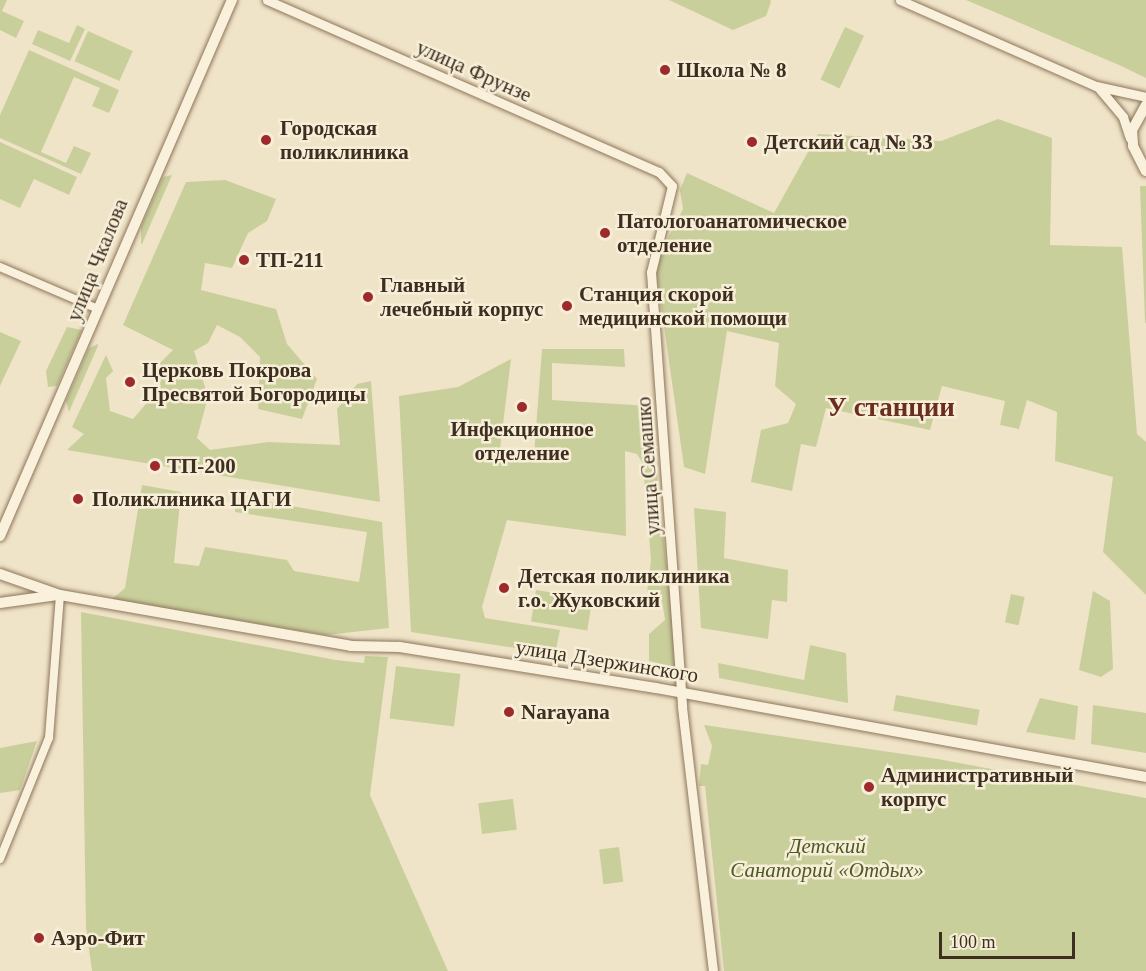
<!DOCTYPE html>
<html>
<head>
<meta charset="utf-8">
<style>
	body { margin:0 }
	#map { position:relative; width:1146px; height:971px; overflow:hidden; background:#f0e4c8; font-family:"Times New Roman",serif }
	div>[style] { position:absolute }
	.green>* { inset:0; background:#c9cf9b; transform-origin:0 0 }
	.roads { filter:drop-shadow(0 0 2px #8d765c) drop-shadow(0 0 2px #8d765c) }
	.minor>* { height:8px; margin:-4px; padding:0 4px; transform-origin:4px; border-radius:4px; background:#faf1dc }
	.tertiary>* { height:9px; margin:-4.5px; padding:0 4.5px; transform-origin:4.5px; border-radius:4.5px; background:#faf1dc }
	.secondary>* { height:10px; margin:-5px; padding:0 5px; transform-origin:5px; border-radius:5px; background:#faf1dc }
	.dots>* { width:16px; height:16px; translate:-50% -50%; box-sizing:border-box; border:3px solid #f7eed8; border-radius:50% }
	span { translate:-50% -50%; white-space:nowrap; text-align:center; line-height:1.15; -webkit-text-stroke:5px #f7eed8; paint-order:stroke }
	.poi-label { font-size:21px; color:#3d2e20; font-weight:700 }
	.left { translate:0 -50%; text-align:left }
	.street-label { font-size:21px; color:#3d2e20 }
	.park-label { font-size:21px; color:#4d5a26; font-style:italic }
	.district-label { font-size:27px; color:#6b2e1e; font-weight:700 }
	.scale { position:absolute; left:939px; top:932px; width:136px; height:27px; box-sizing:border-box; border:3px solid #3d2e20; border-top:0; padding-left:8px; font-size:18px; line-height:21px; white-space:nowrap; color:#3d2e20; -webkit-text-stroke:4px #f7eed8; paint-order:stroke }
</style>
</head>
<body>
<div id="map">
	<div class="green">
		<i style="clip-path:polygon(0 0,7px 0,2px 11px,24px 21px,16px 38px,0 30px)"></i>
		<i style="clip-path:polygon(669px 0,770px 0,771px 2px,766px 16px,733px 30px)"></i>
		<i style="clip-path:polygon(966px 0,1146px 0,1146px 78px,1119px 65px)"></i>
		<i style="clip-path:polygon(77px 25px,85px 29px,70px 61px,32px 44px,38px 30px,69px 43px)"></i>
		<i style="left:845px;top:27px;width:21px;height:58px;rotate:25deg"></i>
		<i style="left:88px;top:31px;width:49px;height:33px;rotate:24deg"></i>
		<i style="clip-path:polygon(29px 50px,119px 90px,109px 113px,92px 106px,100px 88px,74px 77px,41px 152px,66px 163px,74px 146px,91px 153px,81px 174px,0 138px,0 115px)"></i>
		<i style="clip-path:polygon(998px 119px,1052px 138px,1050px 245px,1122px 247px,1137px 434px,1146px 442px,1146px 595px,1103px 552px,1113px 477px,1055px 461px,1057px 412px,1027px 400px,1019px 429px,1000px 425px,1005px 401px,942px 386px,930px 430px,826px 408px,816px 447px,801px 444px,792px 491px,751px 482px,761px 430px,788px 423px,796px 404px,775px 386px,779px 343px,727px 331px,705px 474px,684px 467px,655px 263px,683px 209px,680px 190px,687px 173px,774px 213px,818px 134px,941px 141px)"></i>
		<i style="clip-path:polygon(0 142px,77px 177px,69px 195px,34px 179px,20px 208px,0 199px)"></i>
		<i style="clip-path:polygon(172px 175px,142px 244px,141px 244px,141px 227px,163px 177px)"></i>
		<i style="clip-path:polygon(225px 180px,276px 199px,267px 221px,248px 233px,232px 268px,205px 263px,201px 290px,276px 309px,287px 344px,317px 379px,302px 419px,258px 409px,260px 357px,240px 337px,217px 325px,208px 343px,194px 351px,208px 397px,197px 438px,210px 450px,268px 442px,340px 445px,337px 409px,357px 384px,371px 381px,380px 502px,67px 450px,84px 434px,72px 427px,106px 355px,113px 371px,106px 378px,110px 411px,133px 419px,157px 391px,161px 380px,157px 366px,173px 350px,123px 325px,186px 182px)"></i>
		<i style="clip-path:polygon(1140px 186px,1146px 186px,1146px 324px,1145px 322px)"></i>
		<i style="clip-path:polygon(67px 327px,82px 330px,57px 386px,48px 387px,46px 371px)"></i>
		<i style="clip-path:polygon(0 332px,21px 341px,0 386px)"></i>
		<i style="clip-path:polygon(98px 344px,98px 346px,69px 412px,66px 401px,89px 348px)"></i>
		<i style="clip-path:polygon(542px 349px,624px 349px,625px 367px,552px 363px,552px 400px,650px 406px,677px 668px,649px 661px,649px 634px,665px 620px,662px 601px,647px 592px,651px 560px,643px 464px,637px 454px,625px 451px,626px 536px,507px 520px,482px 607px,485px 618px,560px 630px,555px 654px,411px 632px,399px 396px,458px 387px,511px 359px,500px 449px,534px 454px)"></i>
		<i style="clip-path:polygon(142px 485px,181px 492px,174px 563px,199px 566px,205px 547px,287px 560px,294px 571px,359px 582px,367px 532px,235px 512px,235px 496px,382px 522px,389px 628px,326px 635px,111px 600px,125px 588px)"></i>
		<i style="clip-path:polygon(694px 508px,726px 512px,724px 558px,788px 570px,787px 602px,772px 600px,768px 639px,701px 628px)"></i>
		<i style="left:536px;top:590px;width:57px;height:32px;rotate:9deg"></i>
		<i style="clip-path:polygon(1093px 591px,1110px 601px,1113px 669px,1101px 677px,1079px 670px)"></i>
		<i style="left:1011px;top:594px;width:14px;height:29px;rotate:12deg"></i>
		<i style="clip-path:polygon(81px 612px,336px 660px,364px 663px,365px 656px,388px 657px,370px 795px,448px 971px,92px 971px,86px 927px)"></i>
		<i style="clip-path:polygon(810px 645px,846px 653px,848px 703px,719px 678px,718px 663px,804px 680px)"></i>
		<i style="left:396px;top:666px;width:65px;height:53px;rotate:7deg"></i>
		<i style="left:896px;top:695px;width:85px;height:16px;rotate:10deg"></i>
		<i style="clip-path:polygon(1040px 698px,1078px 706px,1075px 740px,1026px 732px)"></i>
		<i style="clip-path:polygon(1093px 705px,1146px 713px,1146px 753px,1091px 744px)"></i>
		<i style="clip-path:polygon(704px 725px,938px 759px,1146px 798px,1146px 971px,724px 971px,705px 786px,699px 786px,701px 764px,708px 765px,712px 746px)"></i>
		<i style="clip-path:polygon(37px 741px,20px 790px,0 793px,0 748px)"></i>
		<i style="left:513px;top:799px;width:31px;height:35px;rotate:83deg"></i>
		<i style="left:619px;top:847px;width:35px;height:20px;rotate:83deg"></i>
	</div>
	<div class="roads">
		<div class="minor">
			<i style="left:0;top:267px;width:107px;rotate:23.2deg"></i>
			<i style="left:0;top:859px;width:131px;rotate:-68deg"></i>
			<i style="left:49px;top:738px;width:143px;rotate:-85.6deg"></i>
		</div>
		<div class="tertiary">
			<i style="left:267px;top:0;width:428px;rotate:23.7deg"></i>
			<i style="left:659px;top:172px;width:19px;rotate:47deg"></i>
			<i style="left:672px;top:186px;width:89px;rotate:103.7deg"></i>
			<i style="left:651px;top:272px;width:436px;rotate:85.9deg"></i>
			<i style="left:682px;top:707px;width:266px;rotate:83.3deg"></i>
			<i style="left:900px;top:0;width:214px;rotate:23.7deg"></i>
			<i style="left:1096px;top:86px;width:51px;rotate:12.4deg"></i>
			<i style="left:1098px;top:87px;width:39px;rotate:50deg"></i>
			<i style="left:1123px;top:117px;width:22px;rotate:72deg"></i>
		</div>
		<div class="secondary">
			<i style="left:1146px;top:105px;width:29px;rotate:119deg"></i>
			<i style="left:1132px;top:130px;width:16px;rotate:86deg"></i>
			<i style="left:1133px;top:146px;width:28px;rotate:63deg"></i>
			<i style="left:0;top:536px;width:584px;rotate:-66.6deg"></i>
			<i style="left:0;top:574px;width:64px;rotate:19.3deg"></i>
			<i style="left:60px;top:595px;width:295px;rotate:9.9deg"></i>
			<i style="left:351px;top:646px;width:49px;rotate:1.2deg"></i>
			<i style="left:400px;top:647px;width:259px;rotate:9.1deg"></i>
			<i style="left:656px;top:688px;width:498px;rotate:10.3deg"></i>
			<i style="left:0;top:603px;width:58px;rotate:-8deg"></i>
		</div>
	</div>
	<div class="dots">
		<i style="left:665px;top:70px;background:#9e2a2b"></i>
		<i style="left:266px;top:140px;background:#9e2a2b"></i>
		<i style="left:752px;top:142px;background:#9e2a2b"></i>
		<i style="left:605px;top:233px;background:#9e2a2b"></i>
		<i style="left:244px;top:260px;background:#9e2a2b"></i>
		<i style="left:368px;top:297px;background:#9e2a2b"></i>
		<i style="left:567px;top:306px;background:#9e2a2b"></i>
		<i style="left:130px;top:382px;background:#9e2a2b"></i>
		<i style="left:522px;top:407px;background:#9e2a2b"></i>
		<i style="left:155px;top:466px;background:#9e2a2b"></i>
		<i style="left:78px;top:499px;background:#9e2a2b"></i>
		<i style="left:504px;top:588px;background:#9e2a2b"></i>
		<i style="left:509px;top:712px;background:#9e2a2b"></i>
		<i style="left:869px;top:787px;background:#9e2a2b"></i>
		<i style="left:39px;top:938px;background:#9e2a2b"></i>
	</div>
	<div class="poi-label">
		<span class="left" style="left:677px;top:70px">Школа № 8</span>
		<span class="left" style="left:280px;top:140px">Городская<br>поликлиника</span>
		<span class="left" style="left:764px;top:142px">Детский сад № 33</span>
		<span class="left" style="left:617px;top:233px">Патологоанатомическое<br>отделение</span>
		<span class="left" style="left:256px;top:260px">ТП-211</span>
		<span class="left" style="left:380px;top:297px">Главный<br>лечебный корпус</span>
		<span class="left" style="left:579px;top:306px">Станция скорой<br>медицинской помощи</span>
		<span class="left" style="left:142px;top:382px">Церковь Покрова<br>Пресвятой Богородицы</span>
		<span style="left:522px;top:441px">Инфекционное<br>отделение</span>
		<span class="left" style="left:167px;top:466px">ТП-200</span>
		<span class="left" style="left:92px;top:499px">Поликлиника ЦАГИ</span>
		<span class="left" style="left:518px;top:588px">Детская поликлиника<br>г.о. Жуковский</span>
		<span class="left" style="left:521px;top:712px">Narayana</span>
		<span class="left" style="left:881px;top:787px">Административный<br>корпус</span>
		<span class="left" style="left:51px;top:938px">Аэро-Фит</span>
	</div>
	<div class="street-label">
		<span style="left:474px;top:71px;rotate:24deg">улица Фрунзе</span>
		<span style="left:97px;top:260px;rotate:-68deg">улица Чкалова</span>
		<span style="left:648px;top:466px;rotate:-94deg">улица Семашко</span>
		<span style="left:607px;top:661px;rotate:9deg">улица Дзержинского</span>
	</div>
	<div class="park-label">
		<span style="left:827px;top:858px">Детский<br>Санаторий «Отдых»</span>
	</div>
	<div class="district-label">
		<span style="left:891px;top:408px">У станции</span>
	</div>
	<div class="scale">100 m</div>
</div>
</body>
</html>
